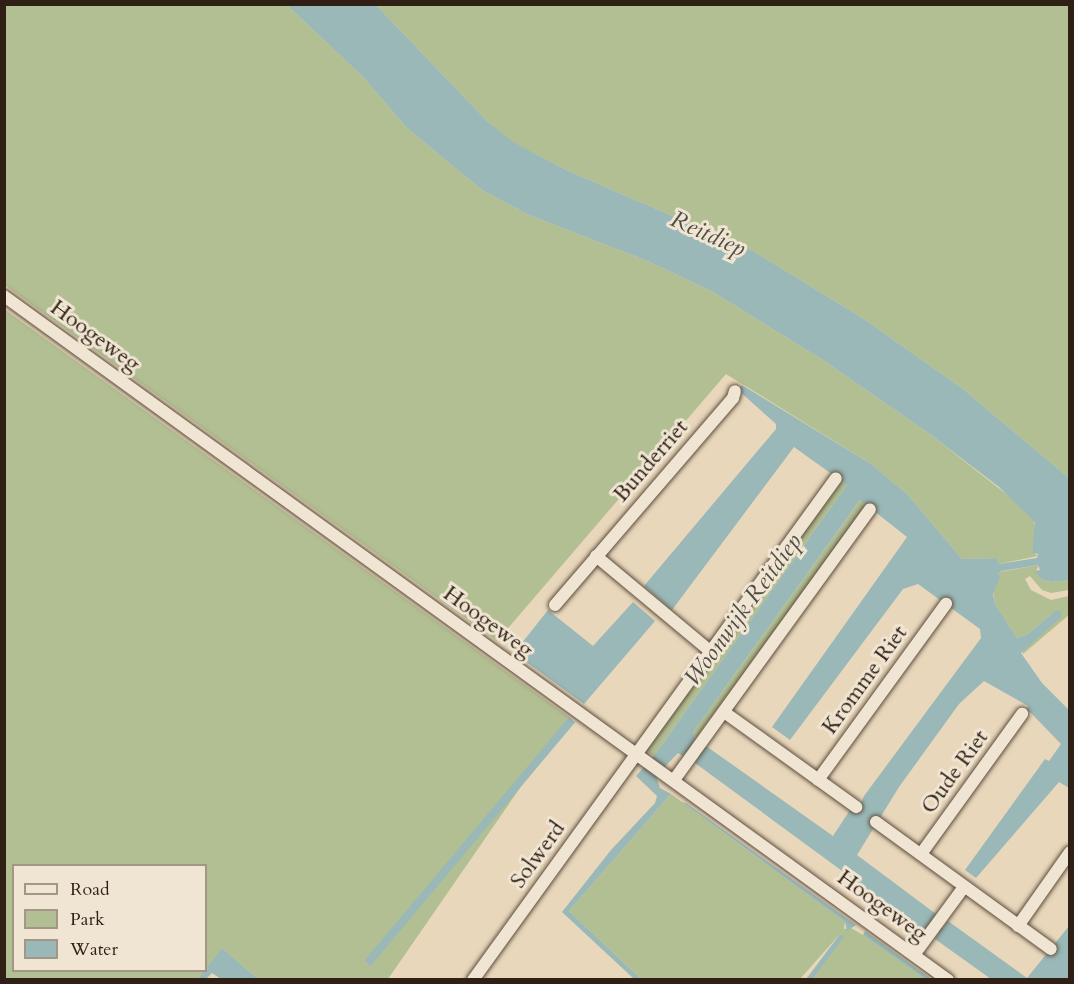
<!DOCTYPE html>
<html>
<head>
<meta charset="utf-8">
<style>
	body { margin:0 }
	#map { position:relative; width:1074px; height:984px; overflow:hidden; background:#e8d7bb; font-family:Cardo,serif }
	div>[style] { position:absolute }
	.green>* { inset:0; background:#b2bf93 }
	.water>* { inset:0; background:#99b8b7; transform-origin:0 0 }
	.roads { filter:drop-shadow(0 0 2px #5d4d3e) drop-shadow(0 0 2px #5d4d3e) }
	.minor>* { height:12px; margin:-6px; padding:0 6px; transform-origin:6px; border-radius:6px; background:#f0e5d3 }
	span { translate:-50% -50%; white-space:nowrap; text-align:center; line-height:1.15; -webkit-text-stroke:6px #f0e5d3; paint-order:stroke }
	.street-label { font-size:22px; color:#2f1f14 }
	.water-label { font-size:24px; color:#4f4d45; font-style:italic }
	.frame { position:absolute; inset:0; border:6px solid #2f1f14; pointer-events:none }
	.legend { position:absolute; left:12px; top:864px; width:195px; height:108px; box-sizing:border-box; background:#f0e5d3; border:2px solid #a39687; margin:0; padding:8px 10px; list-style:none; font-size:18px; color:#2f1f14 }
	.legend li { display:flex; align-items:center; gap:12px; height:30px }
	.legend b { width:30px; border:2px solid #a39687 }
</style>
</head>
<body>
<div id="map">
	<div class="green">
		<i style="clip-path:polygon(4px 5px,287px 5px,364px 78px,407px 128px,482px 190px,529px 215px,650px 262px,713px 292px,823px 360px,927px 432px,1033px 515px,1036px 531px,1032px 552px,1038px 556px,999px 564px,997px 558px,962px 559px,907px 494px,871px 464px,726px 374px,497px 641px,5px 285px)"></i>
		<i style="clip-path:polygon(376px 5px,1069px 5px,1069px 478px,963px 389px,864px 319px,753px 251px,564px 169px,512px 142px,487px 121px)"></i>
		<i style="clip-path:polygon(4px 309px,569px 717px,388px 979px,258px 979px,222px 948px,206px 970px,206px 866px,14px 866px,14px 970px,205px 971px,198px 979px,5px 979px)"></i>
		<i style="clip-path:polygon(842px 481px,847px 485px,654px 756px,646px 750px)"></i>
		<i style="clip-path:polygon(861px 499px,867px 504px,695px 739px,693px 732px)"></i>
		<i style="clip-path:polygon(1039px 565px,1036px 571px,1041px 579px,1052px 582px,1069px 580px,1069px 590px,1051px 593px,1042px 590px,1030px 576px,1025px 579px,1031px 590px,1051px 600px,1069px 596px,1070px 614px,1023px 654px,1022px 649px,1055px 611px,1028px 634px,1017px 638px,995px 604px,993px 590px,999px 572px)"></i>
		<i style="clip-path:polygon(671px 794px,845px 922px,844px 929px,851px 928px,863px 935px,925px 979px,807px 979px,843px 938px,840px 934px,800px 979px,641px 979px,569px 911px)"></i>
	</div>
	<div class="water">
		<i style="clip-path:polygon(evenodd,287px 5px,376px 5px,487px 121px,513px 142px,564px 169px,753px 251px,864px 319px,963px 389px,1069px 478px,1069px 580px,1052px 582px,1041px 579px,1035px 571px,1040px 570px,1038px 565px,1002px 571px,998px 573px,1000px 577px,993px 594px,995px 604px,1017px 638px,1028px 634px,1055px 611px,1061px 611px,1061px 617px,1021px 653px,1042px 683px,1069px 710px,1069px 788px,1059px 782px,976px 878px,965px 870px,1045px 759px,1049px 761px,1061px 744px,1030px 712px,1025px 711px,1028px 706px,984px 681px,959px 704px,899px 787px,857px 855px,936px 914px,932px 920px,943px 928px,948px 921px,1027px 978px,1069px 926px,1069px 979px,991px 979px,935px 939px,939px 933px,928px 925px,924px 931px,695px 763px,699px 756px,689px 749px,683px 756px,678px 753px,656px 776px,660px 788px,671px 794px,569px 911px,641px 979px,634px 979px,562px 912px,611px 850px,655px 803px,657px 796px,636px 776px,654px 756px,847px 485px,794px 447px,672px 610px,644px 586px,776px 429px,776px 424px,738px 390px,742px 385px,871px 464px,907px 494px,962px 559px,997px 558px,999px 564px,1037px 558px,1038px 554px,1032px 553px,1035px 522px,999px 487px,927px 432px,823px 360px,713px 292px,650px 262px,529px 215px,482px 190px,407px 128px,364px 78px,287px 5px,860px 500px,907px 537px,772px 727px,790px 740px,903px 589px,918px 584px,980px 629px,981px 638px,864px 796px,856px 814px,850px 810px,833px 836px,706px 746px,701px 753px,691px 746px,695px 739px,693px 732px,860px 500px)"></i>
		<i style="clip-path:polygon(633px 602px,655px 621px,584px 704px,514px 653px,548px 610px,593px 646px)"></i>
		<i style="left:569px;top:717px;width:8px;height:318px;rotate:40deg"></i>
		<i style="clip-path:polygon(682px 802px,686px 803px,856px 925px,847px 931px,845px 922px)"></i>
		<i style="clip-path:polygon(865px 931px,931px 979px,925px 979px,863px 935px)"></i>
		<i style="left:840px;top:934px;width:5px;height:60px;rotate:37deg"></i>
		<i style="clip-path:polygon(222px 948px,258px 979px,221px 979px,212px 973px,206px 979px,198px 979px)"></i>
	</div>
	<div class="roads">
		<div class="minor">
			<i style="left:4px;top:296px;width:1166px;rotate:35.93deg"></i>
			<i style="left:596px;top:556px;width:148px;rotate:39.8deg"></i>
			<i style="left:555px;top:605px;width:273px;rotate:-49.3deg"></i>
			<i style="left:733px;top:398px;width:7px;rotate:-74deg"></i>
			<i style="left:724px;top:712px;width:163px;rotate:35.7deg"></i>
			<i style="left:674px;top:780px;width:334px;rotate:-54.1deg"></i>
			<i style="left:818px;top:780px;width:218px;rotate:-54deg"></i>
			<i style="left:876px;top:822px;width:216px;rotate:36deg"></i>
			<i style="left:921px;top:854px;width:173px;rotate:-54.2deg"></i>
			<i style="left:1018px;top:926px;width:90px;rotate:-54.9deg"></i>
			<i style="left:914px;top:955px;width:84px;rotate:-53.7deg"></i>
			<i style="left:473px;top:980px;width:619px;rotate:-54.13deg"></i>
		</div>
	</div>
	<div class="street-label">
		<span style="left:95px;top:336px;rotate:36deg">Hoogeweg</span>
		<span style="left:651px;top:461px;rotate:-49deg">Bunderriet</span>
		<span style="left:488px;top:622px;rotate:36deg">Hoogeweg</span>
		<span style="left:865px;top:680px;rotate:-54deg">Kromme Riet</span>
		<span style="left:955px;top:772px;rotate:-54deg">Oude Riet</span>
		<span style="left:538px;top:855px;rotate:-54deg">Solwerd</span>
		<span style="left:882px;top:906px;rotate:36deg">Hoogeweg</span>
	</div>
	<div class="water-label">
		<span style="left:708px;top:234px;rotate:24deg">Reitdiep</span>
		<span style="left:743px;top:610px;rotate:-54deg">Woonwijk Reitdiep</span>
	</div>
	<div class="frame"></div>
	<ul class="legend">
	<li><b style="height:8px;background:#f0e5d3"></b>Road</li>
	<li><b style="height:16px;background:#b2bf93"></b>Park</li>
	<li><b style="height:16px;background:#99b8b7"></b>Water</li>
	</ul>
</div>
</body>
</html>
